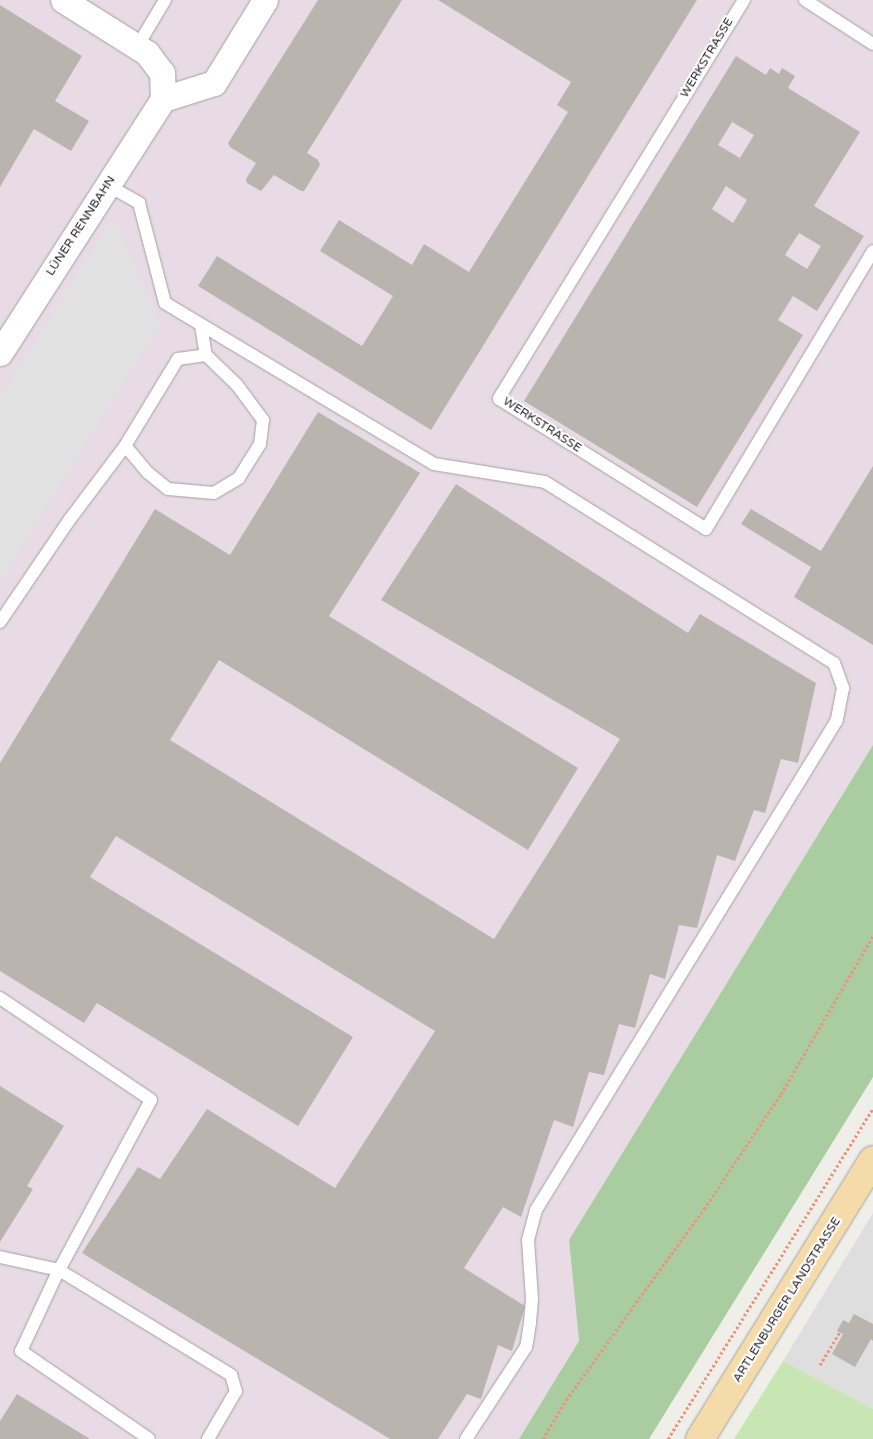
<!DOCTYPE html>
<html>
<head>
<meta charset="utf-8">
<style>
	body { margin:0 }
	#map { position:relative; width:873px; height:1439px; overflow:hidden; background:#f0eee8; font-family:"Varela Round",sans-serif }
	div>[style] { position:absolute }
	.residential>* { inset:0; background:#dfdede }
	.industrial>* { inset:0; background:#e9dbe5 }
	.grass>* { inset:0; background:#c7e6b3 }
	.forest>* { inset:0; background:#a9cca1 }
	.parking>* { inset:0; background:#e1e1e1 }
	.building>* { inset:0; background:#bab4ae }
	.path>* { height:3px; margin-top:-1.5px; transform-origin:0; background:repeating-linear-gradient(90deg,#ef917b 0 2.5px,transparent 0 5px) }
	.roads { filter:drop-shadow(0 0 1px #a2a2a2) drop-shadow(0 0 1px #a2a2a2) }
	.service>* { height:12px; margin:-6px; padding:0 6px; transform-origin:6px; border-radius:6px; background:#fff }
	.minor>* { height:25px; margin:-12.5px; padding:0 12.5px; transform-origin:12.5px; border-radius:12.5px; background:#fff }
	.primary>* { height:28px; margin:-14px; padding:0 14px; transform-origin:14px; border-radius:14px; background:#f5dba9 }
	span { translate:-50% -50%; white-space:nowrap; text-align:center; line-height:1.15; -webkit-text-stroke:4.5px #fff; paint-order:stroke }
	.street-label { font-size:12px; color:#212121 }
</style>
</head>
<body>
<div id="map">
	<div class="residential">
		<i style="clip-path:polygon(873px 1213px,873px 1409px,783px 1361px)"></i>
	</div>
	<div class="industrial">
		<i style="clip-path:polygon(0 0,873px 0,873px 745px,569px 1240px,579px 1341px,519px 1439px,0 1439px)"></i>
	</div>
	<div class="grass">
		<i style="clip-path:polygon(783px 1361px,873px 1409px,873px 1439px,734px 1439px)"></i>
	</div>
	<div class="forest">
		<i style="clip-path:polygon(873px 745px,873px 1077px,649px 1439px,519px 1439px,579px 1341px,569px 1240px)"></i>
	</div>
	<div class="parking">
		<i style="clip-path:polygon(113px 216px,161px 323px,0 582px,0 397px)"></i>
	</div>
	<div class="building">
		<i style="clip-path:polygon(318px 0,402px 0,307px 153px,318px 160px,320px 165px,304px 191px,301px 191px,274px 175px,261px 191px,247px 183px,246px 179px,256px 163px,230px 147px,228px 143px)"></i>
		<i style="clip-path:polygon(438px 0,697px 0,431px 430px,198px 286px,217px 256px,362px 346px,393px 296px,320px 251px,339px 220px,412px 265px,424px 244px,469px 272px,568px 112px,557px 105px,571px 82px)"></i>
		<i style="clip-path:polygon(0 5px,82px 56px,55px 101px,89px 121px,71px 151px,34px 129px,0 187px)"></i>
		<i style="clip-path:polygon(evenodd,736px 56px,766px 75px,770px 68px,779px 74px,782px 68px,795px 76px,788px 88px,860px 132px,814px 206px,864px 236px,817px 311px,793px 296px,778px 320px,803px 335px,697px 507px,524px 401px,736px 56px,732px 122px,754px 135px,740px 158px,718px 145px,732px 122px,736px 56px,726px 186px,747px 200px,733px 223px,712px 209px,726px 186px,736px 56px,799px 233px,821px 246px,807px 269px,785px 255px,799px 233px)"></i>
		<i style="clip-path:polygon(318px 412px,420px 473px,329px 616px,578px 768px,528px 850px,219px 660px,170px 740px,494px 939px,620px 739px,381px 600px,456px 484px,688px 633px,700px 614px,816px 683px,798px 763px,781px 759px,765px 813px,754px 810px,735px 861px,717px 855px,697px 928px,679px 925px,665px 979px,650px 974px,635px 1028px,619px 1024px,604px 1075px,589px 1072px,573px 1127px,554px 1120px,521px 1217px,503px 1207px,464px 1268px,525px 1306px,512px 1351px,498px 1345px,481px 1399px,467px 1394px,438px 1439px,390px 1439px,82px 1253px,138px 1167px,160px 1179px,207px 1109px,335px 1188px,435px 1031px,116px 836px,90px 877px,353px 1037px,298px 1126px,97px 1003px,84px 1023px,0 971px,0 763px,155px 509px,230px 555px)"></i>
		<i style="clip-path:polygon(873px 466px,873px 645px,794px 597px,811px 567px,741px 524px,751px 509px,821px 551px)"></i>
		<i style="clip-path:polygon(0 1086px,64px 1126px,27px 1186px,33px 1189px,0 1242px)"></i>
		<i style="clip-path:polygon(854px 1314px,873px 1324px,873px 1341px,871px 1339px,855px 1367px,832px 1354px,843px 1334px,837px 1331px,843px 1320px,849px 1323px)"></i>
		<i style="clip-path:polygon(17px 1394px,90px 1439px,0 1439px,0 1421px)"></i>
	</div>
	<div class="path">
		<i style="left:820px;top:1365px;width:39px;rotate:-59deg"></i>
		<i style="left:543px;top:1439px;width:45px;rotate:-59.5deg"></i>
		<i style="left:566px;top:1400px;width:236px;rotate:-54.2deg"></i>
		<i style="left:704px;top:1209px;width:138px;rotate:-56.2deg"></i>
		<i style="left:781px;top:1094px;width:183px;rotate:-59.8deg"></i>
		<i style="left:668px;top:1439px;width:389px;rotate:-58.2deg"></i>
	</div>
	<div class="roads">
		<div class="service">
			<i style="left:744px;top:0;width:468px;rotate:121.6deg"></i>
			<i style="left:499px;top:399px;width:244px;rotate:32.1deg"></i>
			<i style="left:706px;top:529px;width:324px;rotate:-59deg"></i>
			<i style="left:805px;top:0;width:81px;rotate:32.9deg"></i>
			<i style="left:137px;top:47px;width:55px;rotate:-59.2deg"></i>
			<i style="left:107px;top:185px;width:37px;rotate:29deg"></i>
			<i style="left:139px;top:203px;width:103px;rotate:75.4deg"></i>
			<i style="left:165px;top:303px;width:313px;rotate:30.9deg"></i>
			<i style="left:434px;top:464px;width:112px;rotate:9.2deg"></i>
			<i style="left:545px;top:482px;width:341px;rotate:32.1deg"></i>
			<i style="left:834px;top:663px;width:27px;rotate:70deg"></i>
			<i style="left:843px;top:688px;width:33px;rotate:101deg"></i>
			<i style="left:837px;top:720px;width:575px;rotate:121.56deg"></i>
			<i style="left:536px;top:1210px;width:31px;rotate:105deg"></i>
			<i style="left:528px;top:1240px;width:59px;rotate:86.1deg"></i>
			<i style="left:532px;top:1299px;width:24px;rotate:95deg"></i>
			<i style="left:530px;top:1323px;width:24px;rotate:99deg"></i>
			<i style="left:526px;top:1347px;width:110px;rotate:123.1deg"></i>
			<i style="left:201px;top:325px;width:30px;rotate:81deg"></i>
			<i style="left:206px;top:355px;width:43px;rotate:44.1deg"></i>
			<i style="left:237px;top:385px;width:44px;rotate:53.4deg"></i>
			<i style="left:263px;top:420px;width:24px;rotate:97deg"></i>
			<i style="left:260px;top:444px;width:40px;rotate:122deg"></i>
			<i style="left:239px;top:478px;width:29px;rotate:149deg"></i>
			<i style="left:214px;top:493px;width:46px;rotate:-175deg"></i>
			<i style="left:168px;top:489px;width:26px;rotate:-141deg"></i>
			<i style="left:148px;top:473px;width:35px;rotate:-130deg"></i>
			<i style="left:125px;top:446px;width:102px;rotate:-58.7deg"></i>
			<i style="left:178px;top:359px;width:28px;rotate:-8deg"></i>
			<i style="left:0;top:622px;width:125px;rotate:-55.8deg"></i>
			<i style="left:70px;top:519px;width:91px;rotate:-53deg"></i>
			<i style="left:0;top:998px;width:182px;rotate:34deg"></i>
			<i style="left:151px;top:1100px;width:200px;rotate:118.4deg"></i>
			<i style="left:56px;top:1276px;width:83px;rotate:115deg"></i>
			<i style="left:21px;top:1351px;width:155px;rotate:34.5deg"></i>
			<i style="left:0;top:1257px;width:60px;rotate:12.4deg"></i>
			<i style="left:59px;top:1270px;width:202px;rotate:31.4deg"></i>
			<i style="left:231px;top:1375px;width:17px;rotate:73deg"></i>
			<i style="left:236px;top:1391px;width:56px;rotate:120.3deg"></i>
		</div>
		<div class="minor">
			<i style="left:163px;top:99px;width:53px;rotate:-17.4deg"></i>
			<i style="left:214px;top:83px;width:97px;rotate:-58.4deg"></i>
			<i style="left:0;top:353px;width:302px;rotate:-57.3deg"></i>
			<i style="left:163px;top:99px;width:26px;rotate:-92deg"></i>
			<i style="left:162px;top:73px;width:25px;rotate:-127deg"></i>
			<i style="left:147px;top:53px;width:99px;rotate:-147.8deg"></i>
		</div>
		<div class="primary">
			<i style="left:700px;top:1439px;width:328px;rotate:-58.2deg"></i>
		</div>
	</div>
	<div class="street-label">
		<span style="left:707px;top:58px;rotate:-59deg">WERKSTRASSE</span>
		<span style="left:81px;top:226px;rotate:-57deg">LÜNER RENNBAHN</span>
		<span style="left:542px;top:425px;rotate:33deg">WERKSTRASSE</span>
		<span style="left:787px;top:1300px;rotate:-58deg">ARTLENBURGER LANDSTRASSE</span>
	</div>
</div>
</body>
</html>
